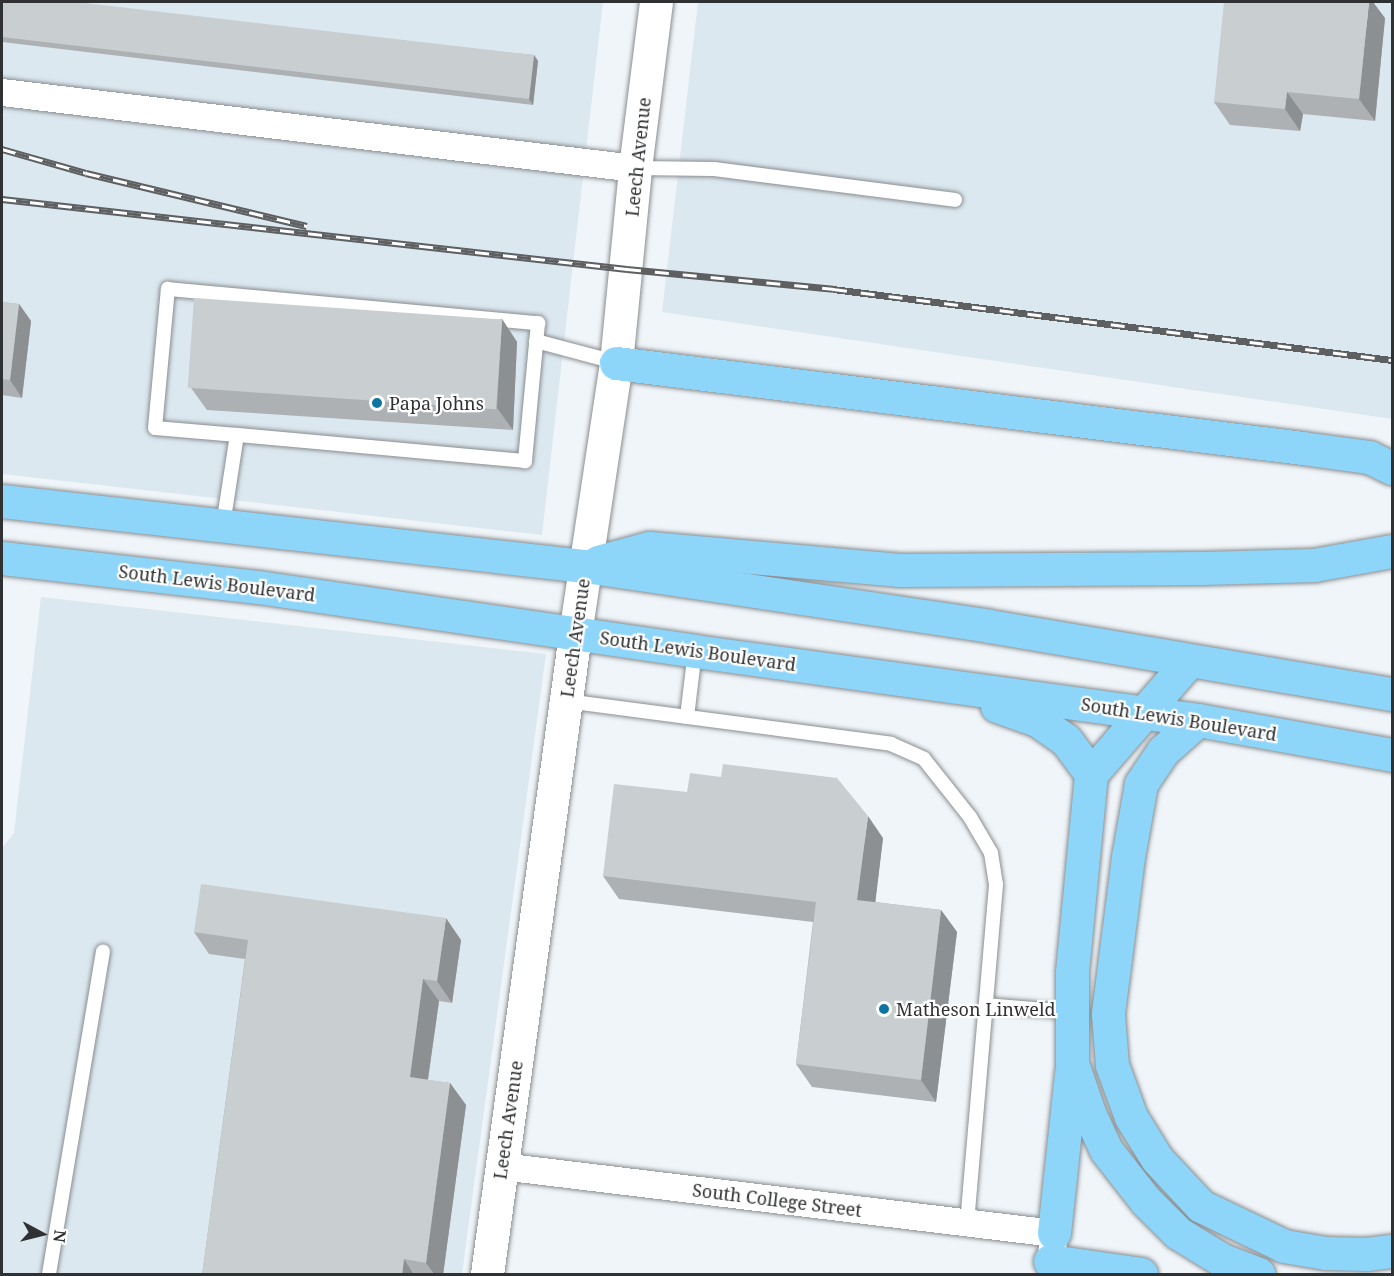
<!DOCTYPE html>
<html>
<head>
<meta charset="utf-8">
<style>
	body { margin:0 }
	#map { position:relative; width:1394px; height:1276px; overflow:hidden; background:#f0f5f9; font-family:"Noto Serif",serif }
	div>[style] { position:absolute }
	.built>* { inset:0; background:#dce8f0 }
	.roads { filter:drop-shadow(0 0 2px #898e91) drop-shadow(0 0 2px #898e91) }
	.service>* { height:14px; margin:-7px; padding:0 7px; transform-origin:7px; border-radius:7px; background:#fff }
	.minor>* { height:27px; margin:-13.5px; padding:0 13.5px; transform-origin:13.5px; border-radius:13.5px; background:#fff }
	.tertiary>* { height:33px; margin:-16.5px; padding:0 16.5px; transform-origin:16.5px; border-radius:16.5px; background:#fff }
	.secondary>* { height:33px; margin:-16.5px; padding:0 16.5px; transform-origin:16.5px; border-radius:16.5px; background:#fff }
	.primary>* { height:33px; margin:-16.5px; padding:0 16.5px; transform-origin:16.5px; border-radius:16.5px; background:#8dd5f9 }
	.rail>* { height:7px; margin-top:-3.5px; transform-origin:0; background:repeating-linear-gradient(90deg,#fff 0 14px,#5d5f61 0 28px); box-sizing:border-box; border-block:2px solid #5d5f61 }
	.wall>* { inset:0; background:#adb1b4 }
	.shaded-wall>* { inset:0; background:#8d9092 }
	.building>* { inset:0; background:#c9ced1; transform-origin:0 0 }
	.dots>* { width:16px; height:16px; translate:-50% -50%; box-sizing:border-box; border:3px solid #fff; border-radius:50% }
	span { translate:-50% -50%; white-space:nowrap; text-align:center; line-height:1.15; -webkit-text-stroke:4.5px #fff; paint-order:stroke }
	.street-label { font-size:18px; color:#2f3132 }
	.poi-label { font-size:18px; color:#2f3132 }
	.left { translate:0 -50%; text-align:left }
	.frame { position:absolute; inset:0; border:3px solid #2f3132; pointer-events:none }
	.north { position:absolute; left:12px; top:1204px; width:60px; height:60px; -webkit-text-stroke:4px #fff; paint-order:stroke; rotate:97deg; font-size:16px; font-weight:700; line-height:24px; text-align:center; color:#2f3132 }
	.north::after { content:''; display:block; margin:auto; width:21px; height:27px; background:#2f3132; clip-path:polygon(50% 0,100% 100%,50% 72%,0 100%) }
</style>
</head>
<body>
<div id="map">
	<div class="built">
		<i style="clip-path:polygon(2px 2px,603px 2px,542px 535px,2px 474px)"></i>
		<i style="clip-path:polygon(698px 2px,1392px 2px,1392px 419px,662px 312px)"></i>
		<i style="clip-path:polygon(41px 597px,546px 654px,462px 1274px,2px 1274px,2px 848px,14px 833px)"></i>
	</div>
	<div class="roads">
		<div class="service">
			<i style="left:635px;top:168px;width:79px;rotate:0.7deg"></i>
			<i style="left:714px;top:169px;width:243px;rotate:7.3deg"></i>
			<i style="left:536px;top:341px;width:82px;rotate:14.9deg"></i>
			<i style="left:223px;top:525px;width:91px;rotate:-81.2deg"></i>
			<i style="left:237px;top:435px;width:82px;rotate:-175.1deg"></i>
			<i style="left:155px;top:428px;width:140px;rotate:-84.7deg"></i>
			<i style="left:168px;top:289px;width:372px;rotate:5.3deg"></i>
			<i style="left:538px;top:323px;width:139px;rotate:95.4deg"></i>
			<i style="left:525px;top:461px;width:289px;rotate:-174.8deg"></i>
			<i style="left:566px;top:701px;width:328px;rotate:7.5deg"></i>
			<i style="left:891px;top:744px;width:36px;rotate:24deg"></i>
			<i style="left:924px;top:759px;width:74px;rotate:51.6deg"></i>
			<i style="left:970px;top:817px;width:42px;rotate:59.7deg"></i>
			<i style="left:991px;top:853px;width:32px;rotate:81deg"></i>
			<i style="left:996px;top:885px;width:339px;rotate:94.9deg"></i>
			<i style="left:687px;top:717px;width:66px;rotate:-83.1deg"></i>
			<i style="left:986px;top:1005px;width:86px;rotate:4.7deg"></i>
			<i style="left:49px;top:1274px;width:327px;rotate:-80.5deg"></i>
		</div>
		<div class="minor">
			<i style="left:2px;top:92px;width:638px;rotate:6.85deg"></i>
			<i style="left:501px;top:1166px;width:557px;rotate:6.91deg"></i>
			<i style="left:1054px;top:1233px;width:21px;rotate:98deg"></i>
		</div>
		<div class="tertiary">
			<i style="left:487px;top:1274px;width:646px;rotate:-82.17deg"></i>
		</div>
		<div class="secondary">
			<i style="left:575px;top:634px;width:274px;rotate:-81.4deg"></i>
			<i style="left:616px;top:363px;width:196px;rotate:-84.4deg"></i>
			<i style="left:635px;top:168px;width:167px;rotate:-82.8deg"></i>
		</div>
		<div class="primary">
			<i style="left:616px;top:363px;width:691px;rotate:7.06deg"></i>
			<i style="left:1302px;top:448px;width:68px;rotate:7.7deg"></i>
			<i style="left:1369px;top:457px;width:25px;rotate:26deg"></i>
			<i style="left:2px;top:501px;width:587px;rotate:6.36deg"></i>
			<i style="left:585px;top:566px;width:408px;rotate:8.4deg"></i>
			<i style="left:989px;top:626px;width:409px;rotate:9.6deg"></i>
			<i style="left:2px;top:558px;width:258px;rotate:6.5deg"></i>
			<i style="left:258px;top:587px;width:442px;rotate:8.3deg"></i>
			<i style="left:695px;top:651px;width:508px;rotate:7.81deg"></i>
			<i style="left:1198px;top:720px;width:197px;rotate:10.2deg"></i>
			<i style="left:598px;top:562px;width:53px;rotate:-15.4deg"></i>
			<i style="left:649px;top:548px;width:252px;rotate:5deg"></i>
			<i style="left:900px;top:570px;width:302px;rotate:-0.4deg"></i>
			<i style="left:1202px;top:568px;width:112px;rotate:-1.5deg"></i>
			<i style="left:1314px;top:565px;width:79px;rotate:-10.2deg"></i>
			<i style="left:997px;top:706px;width:42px;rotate:19.3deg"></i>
			<i style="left:1037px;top:720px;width:35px;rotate:35deg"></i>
			<i style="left:1066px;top:740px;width:42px;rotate:53.7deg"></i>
			<i style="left:1091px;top:774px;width:200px;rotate:95.5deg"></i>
			<i style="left:1072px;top:973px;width:90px;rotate:90deg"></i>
			<i style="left:1072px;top:1063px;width:53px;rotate:71.2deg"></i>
			<i style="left:1089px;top:1113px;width:41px;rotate:65.3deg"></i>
			<i style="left:1106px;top:1150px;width:63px;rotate:52deg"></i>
			<i style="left:1145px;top:1200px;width:47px;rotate:45deg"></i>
			<i style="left:1178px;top:1233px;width:52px;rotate:31.5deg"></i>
			<i style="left:1222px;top:1260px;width:39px;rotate:21deg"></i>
			<i style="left:1198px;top:720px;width:47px;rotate:138.5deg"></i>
			<i style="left:1163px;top:751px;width:40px;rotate:124deg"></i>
			<i style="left:1141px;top:784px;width:74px;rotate:100.1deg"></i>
			<i style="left:1128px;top:857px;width:158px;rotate:97.3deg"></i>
			<i style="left:1108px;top:1014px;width:51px;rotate:85.5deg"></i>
			<i style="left:1112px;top:1065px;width:55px;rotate:69.9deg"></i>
			<i style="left:1131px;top:1117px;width:49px;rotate:58.2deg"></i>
			<i style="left:1157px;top:1159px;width:64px;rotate:46.9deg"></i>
			<i style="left:1201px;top:1206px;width:92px;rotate:25.7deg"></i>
			<i style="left:1284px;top:1246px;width:42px;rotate:9.7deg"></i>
			<i style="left:1325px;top:1253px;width:41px;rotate:1.4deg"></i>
			<i style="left:1366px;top:1254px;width:26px;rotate:-7deg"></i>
			<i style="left:1091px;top:774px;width:150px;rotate:-49.1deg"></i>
			<i style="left:1054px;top:1233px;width:161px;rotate:-83.9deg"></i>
			<i style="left:1050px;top:1261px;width:92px;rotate:8.1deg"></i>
		</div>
	</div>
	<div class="rail">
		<i style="left:2px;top:149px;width:87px;rotate:15.9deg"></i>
		<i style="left:86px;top:173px;width:227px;rotate:13.5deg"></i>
		<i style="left:2px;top:199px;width:629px;rotate:6.39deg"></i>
		<i style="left:627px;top:269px;width:207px;rotate:5.5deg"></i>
		<i style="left:833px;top:289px;width:563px;rotate:7.24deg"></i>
	</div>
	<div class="wall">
		<i style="clip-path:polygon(2px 2px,534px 55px,538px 61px,533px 105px,2px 42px)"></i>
		<i style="clip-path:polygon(1385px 18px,1375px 121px,1303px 114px,1300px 131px,1230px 125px,1214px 102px)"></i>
		<i style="clip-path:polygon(2px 302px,19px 304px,31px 321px,22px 398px,2px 395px)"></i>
		<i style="clip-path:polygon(502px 319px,517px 342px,513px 430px,207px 410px,191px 388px)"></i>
		<i style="clip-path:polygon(883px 838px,875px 902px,941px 910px,957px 932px,936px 1102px,812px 1087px,796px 1064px,813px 922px,619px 899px,603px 876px)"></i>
		<i style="clip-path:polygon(194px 932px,461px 940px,452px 1003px,439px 1001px,428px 1080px,450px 1083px,466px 1105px,443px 1275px,202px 1275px,245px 959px,209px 954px)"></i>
	</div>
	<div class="shaded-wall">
		<i style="clip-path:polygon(1369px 2px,1373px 2px,1385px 18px,1375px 121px,1359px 99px)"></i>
		<i style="clip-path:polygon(534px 55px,538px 61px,533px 105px,529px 99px)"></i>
		<i style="clip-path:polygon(1287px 92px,1303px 114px,1300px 131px,1285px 109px)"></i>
		<i style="clip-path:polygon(19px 304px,31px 321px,22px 398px,10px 380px)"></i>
		<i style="clip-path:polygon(502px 319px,517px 342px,513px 430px,497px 408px)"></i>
		<i style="clip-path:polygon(868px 816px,883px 838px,873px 922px,857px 900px)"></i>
		<i style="clip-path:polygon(941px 910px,957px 932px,936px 1102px,921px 1080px)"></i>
		<i style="clip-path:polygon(446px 918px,461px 940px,452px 1003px,437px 981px)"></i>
		<i style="clip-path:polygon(423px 979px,439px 1001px,425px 1099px,410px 1077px)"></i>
		<i style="clip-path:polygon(450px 1083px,466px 1105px,443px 1275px,435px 1275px,426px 1263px)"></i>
		<i style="clip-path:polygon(404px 1259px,414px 1275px,402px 1275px)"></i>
	</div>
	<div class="building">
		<i style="clip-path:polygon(2px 2px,76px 2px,534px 55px,529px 99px,2px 37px)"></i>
		<i style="clip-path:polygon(1224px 2px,1369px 2px,1359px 99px,1287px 92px,1285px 109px,1214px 102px)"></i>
		<i style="left:194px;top:298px;width:309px;height:90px;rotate:4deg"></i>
		<i style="clip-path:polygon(2px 302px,19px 304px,10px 380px,2px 379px)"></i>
		<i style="clip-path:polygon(723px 764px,837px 778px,868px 816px,857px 900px,941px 910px,921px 1080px,796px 1064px,816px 902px,603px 876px,614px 784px,687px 792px,690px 773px,721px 777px)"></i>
		<i style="clip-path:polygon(201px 884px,446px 918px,437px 981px,423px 979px,410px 1077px,450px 1083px,426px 1263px,404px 1259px,402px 1275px,202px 1275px,248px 940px,194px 932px)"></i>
	</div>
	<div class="dots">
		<i style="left:377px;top:403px;background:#0e75a1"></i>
		<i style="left:884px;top:1009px;background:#0e75a1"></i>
	</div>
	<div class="street-label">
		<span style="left:638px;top:157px;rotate:-84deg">Leech Avenue</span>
		<span style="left:217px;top:583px;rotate:7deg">South Lewis Boulevard</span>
		<span style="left:575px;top:638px;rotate:-82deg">Leech Avenue</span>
		<span style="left:698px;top:651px;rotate:8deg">South Lewis Boulevard</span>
		<span style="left:1179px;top:719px;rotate:9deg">South Lewis Boulevard</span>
		<span style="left:508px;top:1120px;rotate:-82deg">Leech Avenue</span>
		<span style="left:777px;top:1200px;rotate:7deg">South College Street</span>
	</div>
	<div class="poi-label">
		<span class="left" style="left:389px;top:403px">Papa Johns</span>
		<span class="left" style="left:896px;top:1009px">Matheson Linweld</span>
	</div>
	<div class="frame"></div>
	<div class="north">N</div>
</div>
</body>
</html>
